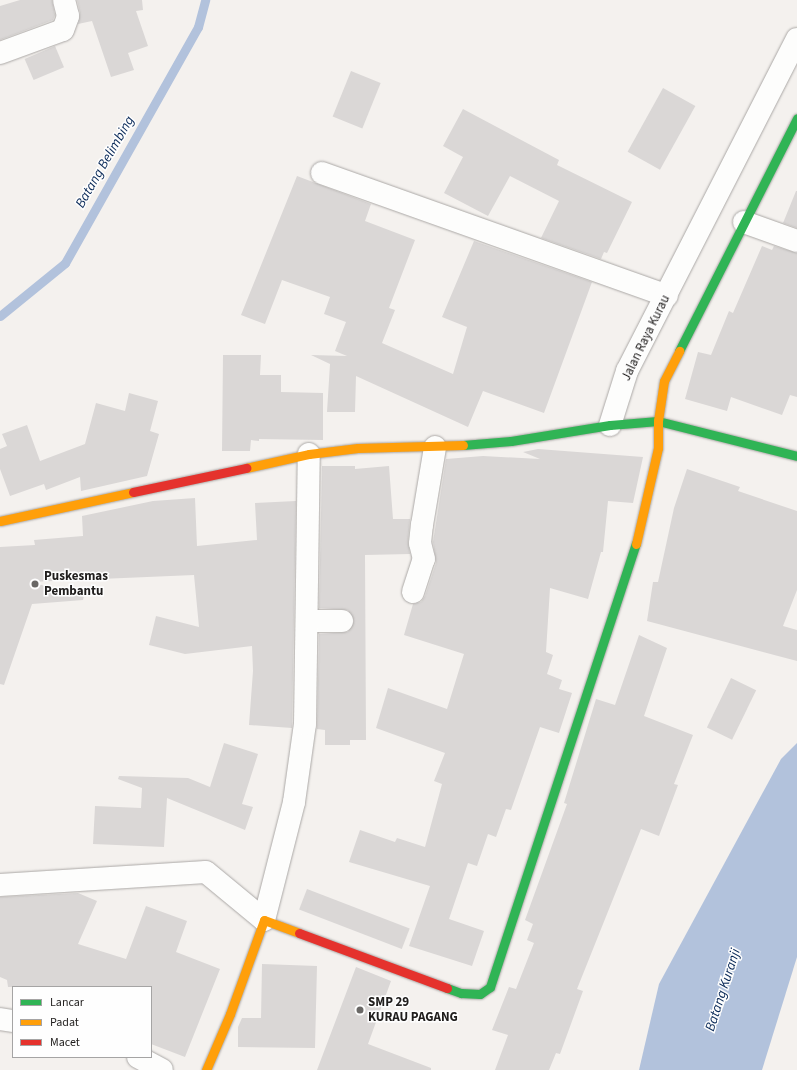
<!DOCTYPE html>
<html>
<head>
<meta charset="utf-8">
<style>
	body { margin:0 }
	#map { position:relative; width:797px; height:1070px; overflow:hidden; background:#f4f1ee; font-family:"Source Sans 3",sans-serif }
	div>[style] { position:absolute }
	.water>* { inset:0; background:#b2c2dc }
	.stream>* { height:9px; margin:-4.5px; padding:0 4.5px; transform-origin:4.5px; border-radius:4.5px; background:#b2c2dc }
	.building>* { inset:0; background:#dad7d6; transform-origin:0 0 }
	.roads { filter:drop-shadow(0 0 1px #aba8a6) drop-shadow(0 0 1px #aba8a6) }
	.street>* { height:22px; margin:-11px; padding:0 11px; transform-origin:11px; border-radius:11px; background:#fdfdfc }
	.fast>* { height:9px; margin:-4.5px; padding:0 4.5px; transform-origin:4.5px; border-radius:4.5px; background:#30b455 }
	.slow>* { height:9px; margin:-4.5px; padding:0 4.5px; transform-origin:4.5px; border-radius:4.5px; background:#ff9f0a }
	.jam>* { height:9px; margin:-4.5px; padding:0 4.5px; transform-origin:4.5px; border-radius:4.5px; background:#e5322d }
	.dots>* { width:11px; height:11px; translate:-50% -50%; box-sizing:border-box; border:2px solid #fefefe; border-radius:50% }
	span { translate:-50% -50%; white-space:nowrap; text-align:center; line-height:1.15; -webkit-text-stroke:3px #fefefe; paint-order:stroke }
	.street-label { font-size:13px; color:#201e1d }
	.poi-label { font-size:13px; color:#201e1d; font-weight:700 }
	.left { translate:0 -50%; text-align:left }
	.water-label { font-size:14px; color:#082857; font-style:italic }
	.legend { position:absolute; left:12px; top:986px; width:140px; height:72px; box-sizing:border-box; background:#fefefe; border:1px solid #a5a4a4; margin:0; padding:5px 7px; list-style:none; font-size:12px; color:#201e1d }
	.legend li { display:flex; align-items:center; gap:8px; height:20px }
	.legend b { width:20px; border:1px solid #a5a4a4 }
</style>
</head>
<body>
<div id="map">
	<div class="water">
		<i style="clip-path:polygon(797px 743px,797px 957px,762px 1070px,639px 1070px,659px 984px,781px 759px)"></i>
	</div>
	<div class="stream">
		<i style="left:0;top:316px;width:84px;rotate:-39.2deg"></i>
		<i style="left:65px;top:263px;width:271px;rotate:-60.6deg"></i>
		<i style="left:198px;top:27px;width:28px;rotate:-75deg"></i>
	</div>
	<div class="building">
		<i style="clip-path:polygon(20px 0,52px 0,55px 15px,53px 20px,0 40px,0 6px)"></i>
		<i style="clip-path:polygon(77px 0,142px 0,143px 10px,136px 11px,148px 46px,128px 53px,134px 70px,111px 77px,92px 21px,78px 24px,80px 13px)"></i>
		<i style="left:55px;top:46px;width:23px;height:33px;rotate:67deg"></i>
		<i style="left:351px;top:71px;width:32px;height:49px;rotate:22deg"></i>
		<i style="left:663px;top:88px;width:37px;height:73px;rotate:29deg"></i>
		<i style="clip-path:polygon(463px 109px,559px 160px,557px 165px,632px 202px,607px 253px,604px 252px,601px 259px,541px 238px,559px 201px,510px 176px,488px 216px,444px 193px,463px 157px,443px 146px)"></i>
		<i style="clip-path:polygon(297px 176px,371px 204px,365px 221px,415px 240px,389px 308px,395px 310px,382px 343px,453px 374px,467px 327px,442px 317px,474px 241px,592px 282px,544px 413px,483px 391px,468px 427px,356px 376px,355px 412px,327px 412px,330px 364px,311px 355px,347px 356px,335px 351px,346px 322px,324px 314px,330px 297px,282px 280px,265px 324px,241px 315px)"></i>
		<i style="clip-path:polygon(796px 191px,797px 191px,797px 228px,783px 223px)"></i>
		<i style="clip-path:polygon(762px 246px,772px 250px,774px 246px,797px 253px,797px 397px,790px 395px,782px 415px,731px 397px,727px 411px,685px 399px,698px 352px,711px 355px,729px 311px,733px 313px)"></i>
		<i style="clip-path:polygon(223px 355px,261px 355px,260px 375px,281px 375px,281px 392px,323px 393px,323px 440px,259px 439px,259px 441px,251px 440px,250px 451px,222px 451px)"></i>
		<i style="clip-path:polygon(129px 393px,158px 401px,150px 431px,159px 434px,147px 476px,81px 491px,80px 477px,46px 490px,44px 484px,10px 496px,0 469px,0 449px,7px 446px,2px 434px,27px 425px,40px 461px,85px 444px,96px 403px,125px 411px)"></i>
		<i style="clip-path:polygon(538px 449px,643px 457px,633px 503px,608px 501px,603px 552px,601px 552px,588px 599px,550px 588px,546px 652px,553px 655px,547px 674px,562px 680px,559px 689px,572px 693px,559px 733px,540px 727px,511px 810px,506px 809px,496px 837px,488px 834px,477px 866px,468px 863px,449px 919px,484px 931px,472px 966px,409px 946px,430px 886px,349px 862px,360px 830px,395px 842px,397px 838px,425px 847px,442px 784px,434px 781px,445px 753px,376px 728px,388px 688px,447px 709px,464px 654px,404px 635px,413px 604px,421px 602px,425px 596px,436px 563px,433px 542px,446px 459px,483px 456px,540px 459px,523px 452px)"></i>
		<i style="clip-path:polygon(322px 466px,355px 466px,355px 469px,389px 466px,393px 519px,410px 519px,408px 542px,410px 554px,365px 555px,366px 740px,350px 740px,350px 745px,325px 745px,325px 730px,317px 729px,319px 634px,348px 632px,354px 621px,348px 610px,319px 608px)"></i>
		<i style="clip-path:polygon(687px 469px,740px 487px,738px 491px,797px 511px,797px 590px,783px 626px,797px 630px,797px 661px,647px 621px,653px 582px,658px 582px,674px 508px)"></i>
		<i style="clip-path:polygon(195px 498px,197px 546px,257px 540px,255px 503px,296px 501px,292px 728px,249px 725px,253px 671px,252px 646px,185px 654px,149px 645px,156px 616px,199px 627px,194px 575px,30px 582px,84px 596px,83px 600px,32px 604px,4px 685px,0 684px,0 547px,35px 545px,34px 540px,83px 536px,82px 516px,153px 501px)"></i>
		<i style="clip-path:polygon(639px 635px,667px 648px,644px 716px,693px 735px,674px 784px,678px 785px,659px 836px,641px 829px,577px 989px,583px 991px,560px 1054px,556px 1053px,549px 1070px,495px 1070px,508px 1035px,492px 1030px,509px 987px,516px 989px,534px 943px,527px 940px,533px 924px,525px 920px,567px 804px,564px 803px,596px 699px,615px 705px)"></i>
		<i style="left:731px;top:678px;width:28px;height:55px;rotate:26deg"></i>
		<i style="clip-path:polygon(224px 743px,258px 754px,242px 804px,253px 807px,245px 830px,167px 798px,164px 847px,93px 844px,95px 806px,141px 808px,142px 788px,118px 779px,119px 776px,188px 778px,210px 787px)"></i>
		<i style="left:307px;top:889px;width:110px;height:22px;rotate:21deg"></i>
		<i style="clip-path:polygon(78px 893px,97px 901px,78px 944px,126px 959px,146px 906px,187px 921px,176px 952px,220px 969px,185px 1057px,151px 1044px,151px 987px,8px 987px,7px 980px,0 977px,0 897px)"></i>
		<i style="clip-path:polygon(262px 964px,317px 966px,315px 1048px,238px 1047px,238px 1027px,242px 1018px,261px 1018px)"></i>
		<i style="clip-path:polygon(356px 967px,391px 981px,368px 1044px,431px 1068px,431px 1070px,317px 1070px)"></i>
	</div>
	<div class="roads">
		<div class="street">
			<i style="left:0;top:53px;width:67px;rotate:-20.1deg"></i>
			<i style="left:63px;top:30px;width:15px;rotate:-70deg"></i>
			<i style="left:68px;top:16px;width:16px;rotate:-104deg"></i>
			<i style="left:322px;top:173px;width:366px;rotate:19.6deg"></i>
			<i style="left:744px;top:222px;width:56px;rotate:19.7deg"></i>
			<i style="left:610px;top:425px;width:57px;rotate:-72.5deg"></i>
			<i style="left:627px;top:371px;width:373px;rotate:-62.9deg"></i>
			<i style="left:413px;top:592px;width:35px;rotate:-72deg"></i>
			<i style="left:424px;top:559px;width:16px;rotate:-104deg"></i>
			<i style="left:420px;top:543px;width:18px;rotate:-84deg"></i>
			<i style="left:422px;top:525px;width:79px;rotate:-80.5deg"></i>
			<i style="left:307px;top:621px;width:35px"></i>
			<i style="left:0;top:885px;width:206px;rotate:-3.6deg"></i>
			<i style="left:206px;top:872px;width:75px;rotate:39.6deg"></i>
			<i style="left:264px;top:920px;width:122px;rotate:-75.7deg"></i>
			<i style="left:294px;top:802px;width:79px;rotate:-82deg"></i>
			<i style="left:305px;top:724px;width:270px;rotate:-89.2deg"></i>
			<i style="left:0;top:1019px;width:13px;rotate:9deg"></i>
			<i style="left:138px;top:1057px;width:27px;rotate:28deg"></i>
		</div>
		<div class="fast">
			<i style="left:679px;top:351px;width:261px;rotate:-63.1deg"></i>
			<i style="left:463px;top:445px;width:48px;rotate:-4.8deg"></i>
			<i style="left:511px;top:441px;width:100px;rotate:-9.2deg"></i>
			<i style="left:610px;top:425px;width:48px;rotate:-4.8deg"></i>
			<i style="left:658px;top:421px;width:143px;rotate:14.1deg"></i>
			<i style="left:447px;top:988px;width:15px;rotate:20deg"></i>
			<i style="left:461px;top:993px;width:19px;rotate:3deg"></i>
			<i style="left:480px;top:994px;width:12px;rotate:-35deg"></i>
			<i style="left:490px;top:987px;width:466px;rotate:-71.8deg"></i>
		</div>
		<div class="slow">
			<i style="left:246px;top:468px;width:65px;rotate:-12.5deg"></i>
			<i style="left:309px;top:454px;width:49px;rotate:-7deg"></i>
			<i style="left:358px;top:448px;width:105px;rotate:-1.6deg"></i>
			<i style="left:0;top:521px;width:136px;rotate:-12.3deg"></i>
			<i style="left:636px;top:544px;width:98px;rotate:-77.1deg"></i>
			<i style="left:658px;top:448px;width:27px;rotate:-90deg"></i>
			<i style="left:658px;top:421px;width:40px;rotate:-81.5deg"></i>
			<i style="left:664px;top:381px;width:34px;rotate:-63deg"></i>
			<i style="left:206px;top:1070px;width:61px;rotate:-66.8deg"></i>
			<i style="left:230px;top:1014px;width:100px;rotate:-70.1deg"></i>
			<i style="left:264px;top:920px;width:37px;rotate:20deg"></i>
		</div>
		<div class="jam">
			<i style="left:133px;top:492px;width:116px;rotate:-12deg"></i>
			<i style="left:299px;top:933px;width:158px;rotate:20.4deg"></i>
		</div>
	</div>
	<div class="dots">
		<i style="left:35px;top:584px;background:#6a6866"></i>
		<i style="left:360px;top:1010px;background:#6a6866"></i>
	</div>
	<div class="street-label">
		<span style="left:646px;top:338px;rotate:-64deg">Jalan Raya Kurau</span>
	</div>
	<div class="poi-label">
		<span class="left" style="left:44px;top:584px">Puskesmas<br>Pembantu</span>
		<span class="left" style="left:368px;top:1010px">SMP 29<br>KURAU PAGANG</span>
	</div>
	<div class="water-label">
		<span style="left:105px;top:162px;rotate:-60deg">Batang Belimbing</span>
		<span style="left:723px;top:990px;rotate:-72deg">Batang Kuranji</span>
	</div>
	<ul class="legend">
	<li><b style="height:5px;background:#30b455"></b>Lancar</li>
	<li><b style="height:5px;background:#ff9f0a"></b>Padat</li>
	<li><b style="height:5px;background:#e5322d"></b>Macet</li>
	</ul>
</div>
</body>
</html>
